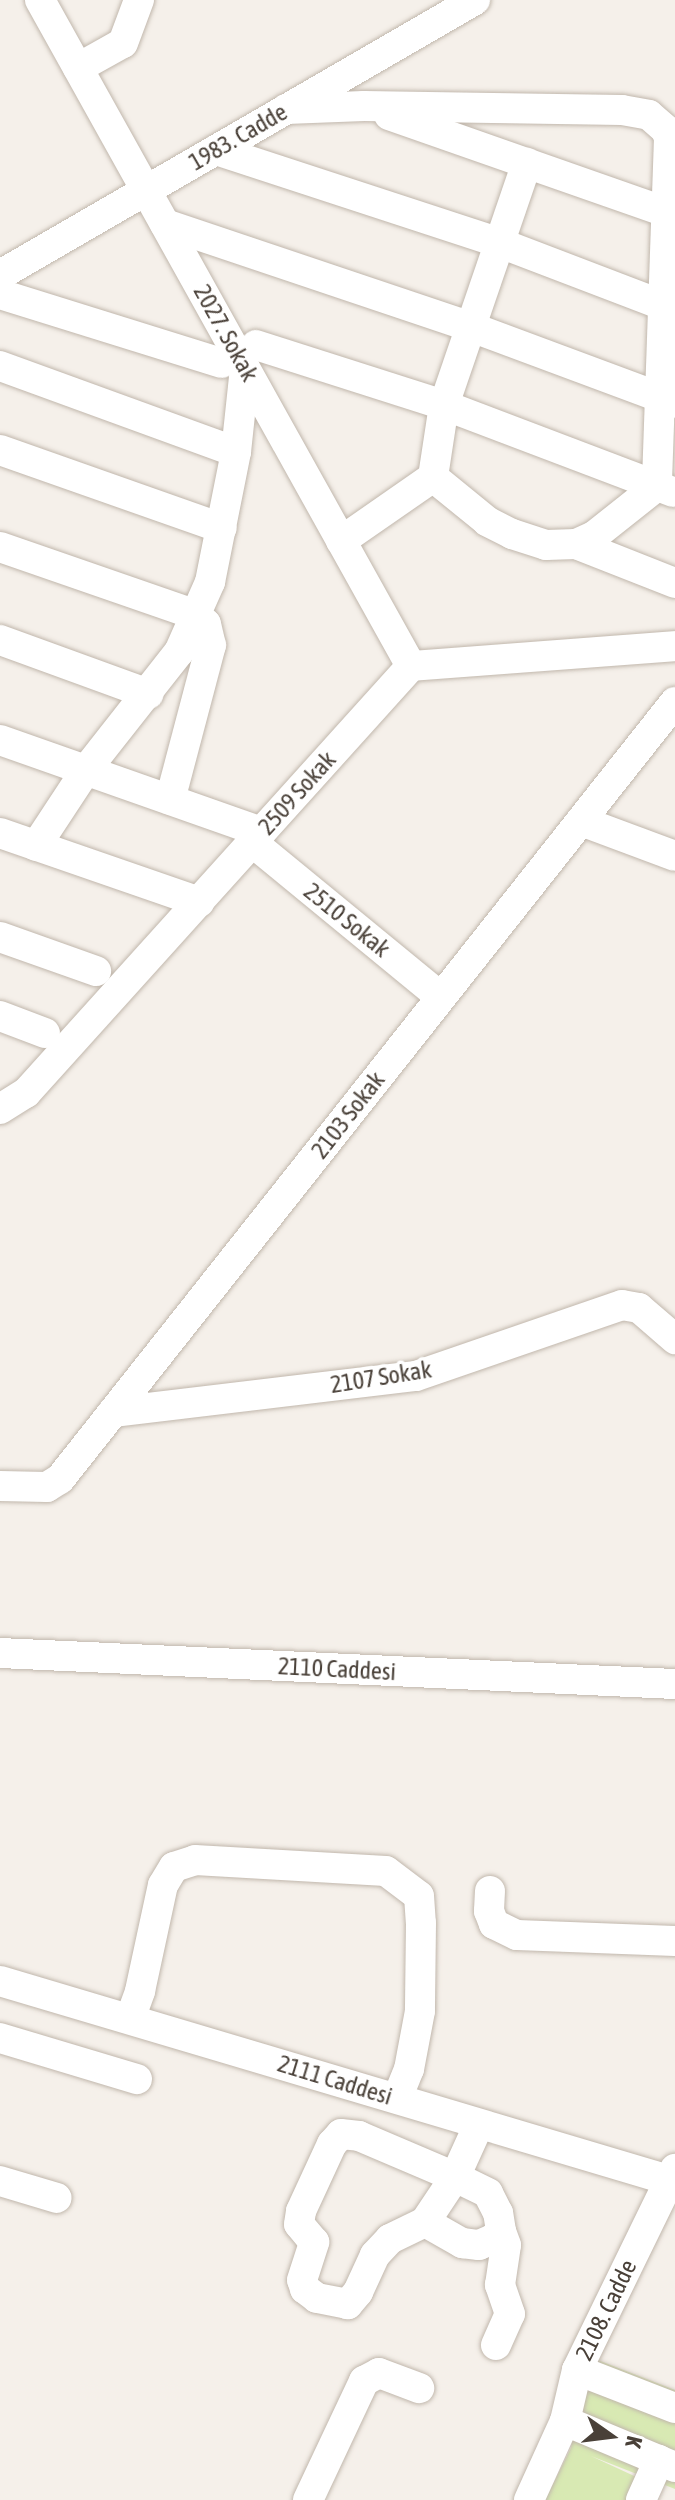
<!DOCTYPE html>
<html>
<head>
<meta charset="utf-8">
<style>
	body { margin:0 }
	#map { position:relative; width:675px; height:2500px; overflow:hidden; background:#f5f0ea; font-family:"Asap Condensed",sans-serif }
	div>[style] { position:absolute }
	.green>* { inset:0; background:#d8e9b3 }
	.roads { filter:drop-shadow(0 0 2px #c1b7ac) drop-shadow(0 0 2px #c1b7ac) }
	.minor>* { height:30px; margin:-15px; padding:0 15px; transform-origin:15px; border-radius:15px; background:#fff }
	span { translate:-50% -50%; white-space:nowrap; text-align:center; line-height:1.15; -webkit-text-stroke:7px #fff; paint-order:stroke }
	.street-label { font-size:24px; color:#494038 }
	.north { position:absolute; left:571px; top:2396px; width:80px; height:80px; -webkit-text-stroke:6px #fff; paint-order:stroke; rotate:104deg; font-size:22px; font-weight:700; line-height:32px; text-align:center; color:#494038 }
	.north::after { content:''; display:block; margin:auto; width:28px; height:36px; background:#494038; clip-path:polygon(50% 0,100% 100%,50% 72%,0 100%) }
</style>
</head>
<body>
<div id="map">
	<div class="green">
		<i style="clip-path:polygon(585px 2355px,675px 2390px,675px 2489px,591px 2456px,645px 2481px,637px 2500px,545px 2500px,571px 2448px)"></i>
	</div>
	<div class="roads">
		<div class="minor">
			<i style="left:40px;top:0;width:762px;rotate:60.88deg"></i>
			<i style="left:78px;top:68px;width:51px;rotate:-29.1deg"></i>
			<i style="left:123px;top:43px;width:46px;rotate:-69.6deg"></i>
			<i style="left:286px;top:109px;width:78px;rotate:-2.2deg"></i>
			<i style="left:364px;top:106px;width:258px;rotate:0.9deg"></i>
			<i style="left:622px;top:110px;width:27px;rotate:10deg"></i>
			<i style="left:649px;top:115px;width:23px;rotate:41deg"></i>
			<i style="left:666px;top:130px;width:9px;rotate:69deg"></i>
			<i style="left:669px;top:138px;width:348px;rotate:92deg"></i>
			<i style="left:657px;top:486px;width:80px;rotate:141.6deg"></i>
			<i style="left:594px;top:536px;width:20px;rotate:156deg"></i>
			<i style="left:576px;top:544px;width:30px;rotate:178deg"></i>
			<i style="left:546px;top:545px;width:36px;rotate:-162deg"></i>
			<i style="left:512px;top:534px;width:28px;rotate:-153deg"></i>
			<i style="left:487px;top:521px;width:70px;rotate:-140.8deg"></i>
			<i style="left:389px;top:115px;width:293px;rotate:19.3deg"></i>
			<i style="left:216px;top:150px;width:299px;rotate:18.1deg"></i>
			<i style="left:500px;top:243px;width:187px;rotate:20.9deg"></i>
			<i style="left:165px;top:224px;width:323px;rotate:18.6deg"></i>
			<i style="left:471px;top:327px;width:218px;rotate:20.4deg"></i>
			<i style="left:0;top:275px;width:549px;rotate:-30.07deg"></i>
			<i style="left:0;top:294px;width:232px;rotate:17.3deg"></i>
			<i style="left:256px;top:345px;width:197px;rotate:17.7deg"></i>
			<i style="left:444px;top:405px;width:245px;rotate:20.8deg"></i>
			<i style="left:0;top:366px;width:251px;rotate:20deg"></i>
			<i style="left:0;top:450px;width:235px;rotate:19.4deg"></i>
			<i style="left:341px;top:541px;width:112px;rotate:-34.8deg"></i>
			<i style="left:433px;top:477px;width:73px;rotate:-81.3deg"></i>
			<i style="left:444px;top:405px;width:256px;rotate:-71.1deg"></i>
			<i style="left:576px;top:544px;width:106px;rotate:21.5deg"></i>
			<i style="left:0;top:547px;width:207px;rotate:19.1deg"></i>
			<i style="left:196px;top:615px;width:13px;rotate:42deg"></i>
			<i style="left:206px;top:624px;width:22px;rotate:77deg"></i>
			<i style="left:211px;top:645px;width:160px;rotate:104.8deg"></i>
			<i style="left:0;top:640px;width:158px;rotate:20deg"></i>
			<i style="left:0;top:740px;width:277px;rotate:19.4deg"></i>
			<i style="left:581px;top:821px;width:100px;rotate:20.4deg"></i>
			<i style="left:0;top:833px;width:211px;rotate:19.1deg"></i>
			<i style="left:252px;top:842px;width:244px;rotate:39.4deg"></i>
			<i style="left:36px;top:846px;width:91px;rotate:-56.7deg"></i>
			<i style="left:86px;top:770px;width:150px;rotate:-51.8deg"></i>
			<i style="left:179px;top:652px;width:77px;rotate:-66.1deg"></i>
			<i style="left:210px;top:582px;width:133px;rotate:-78.7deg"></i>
			<i style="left:236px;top:452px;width:84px;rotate:-83.9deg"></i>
			<i style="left:0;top:937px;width:102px;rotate:19.5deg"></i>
			<i style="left:0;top:1016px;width:48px;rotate:20.7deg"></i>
			<i style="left:0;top:1109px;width:31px;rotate:-32deg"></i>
			<i style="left:26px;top:1093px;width:575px;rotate:-47.96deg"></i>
			<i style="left:411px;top:666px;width:265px;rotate:-4.3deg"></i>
			<i style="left:113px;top:1412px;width:305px;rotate:-6.8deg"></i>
			<i style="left:416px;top:1376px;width:218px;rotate:-19deg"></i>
			<i style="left:622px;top:1305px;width:17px;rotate:10deg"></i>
			<i style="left:639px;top:1308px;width:48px;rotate:40.7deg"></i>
			<i style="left:0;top:1486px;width:47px;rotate:1.2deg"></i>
			<i style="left:47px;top:1487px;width:15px;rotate:-32deg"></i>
			<i style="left:60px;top:1479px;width:991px;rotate:-51.64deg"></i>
			<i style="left:0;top:1653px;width:676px;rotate:2.63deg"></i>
			<i style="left:490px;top:1891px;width:20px;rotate:93deg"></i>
			<i style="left:489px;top:1911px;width:14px;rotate:69deg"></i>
			<i style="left:494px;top:1924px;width:25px;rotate:26deg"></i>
			<i style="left:517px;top:1935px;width:158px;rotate:2.2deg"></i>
			<i style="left:0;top:1981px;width:698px;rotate:16.57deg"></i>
			<i style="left:130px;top:2019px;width:30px;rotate:-70deg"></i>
			<i style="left:140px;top:1991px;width:108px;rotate:-77.8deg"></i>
			<i style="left:163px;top:1885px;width:21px;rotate:-59deg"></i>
			<i style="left:174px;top:1867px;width:22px;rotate:-18deg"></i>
			<i style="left:195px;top:1860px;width:191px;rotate:3.3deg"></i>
			<i style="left:386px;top:1871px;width:41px;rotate:37.1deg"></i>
			<i style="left:419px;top:1896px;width:27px;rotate:86deg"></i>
			<i style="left:421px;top:1923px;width:88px;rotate:90.7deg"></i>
			<i style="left:420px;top:2011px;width:59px;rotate:100.7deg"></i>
			<i style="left:409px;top:2069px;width:32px;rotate:112deg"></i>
			<i style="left:0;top:2038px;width:143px;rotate:16.7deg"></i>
			<i style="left:0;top:2181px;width:59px;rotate:16.6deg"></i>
			<i style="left:425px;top:2222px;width:43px;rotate:29.6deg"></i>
			<i style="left:462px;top:2243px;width:17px;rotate:7deg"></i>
			<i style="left:479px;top:2245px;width:15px;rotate:-23deg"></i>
			<i style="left:493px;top:2239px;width:11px;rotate:-45deg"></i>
			<i style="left:501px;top:2231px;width:18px;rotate:-99deg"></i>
			<i style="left:498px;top:2213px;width:22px;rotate:-117deg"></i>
			<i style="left:488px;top:2193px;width:37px;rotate:-154deg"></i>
			<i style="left:455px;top:2177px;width:54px;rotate:123.7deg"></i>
			<i style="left:425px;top:2222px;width:39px;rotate:154deg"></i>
			<i style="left:390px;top:2239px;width:22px;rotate:133deg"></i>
			<i style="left:375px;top:2255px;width:41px;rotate:114.7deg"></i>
			<i style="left:358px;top:2292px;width:16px;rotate:130deg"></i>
			<i style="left:348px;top:2304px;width:32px;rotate:-169deg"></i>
			<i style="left:317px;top:2298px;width:15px;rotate:-143deg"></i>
			<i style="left:305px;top:2289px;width:9px;rotate:-108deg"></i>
			<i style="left:302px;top:2280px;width:40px;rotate:-72deg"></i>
			<i style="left:314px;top:2242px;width:23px;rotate:-130deg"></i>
			<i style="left:299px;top:2224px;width:13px;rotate:-81deg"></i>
			<i style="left:301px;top:2211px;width:74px;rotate:-65.2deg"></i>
			<i style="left:332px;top:2144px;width:13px;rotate:-48deg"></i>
			<i style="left:341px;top:2134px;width:18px;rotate:6deg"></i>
			<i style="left:359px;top:2136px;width:104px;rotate:23.1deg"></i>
			<i style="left:455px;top:2177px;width:58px;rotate:-65.6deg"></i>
			<i style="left:496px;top:2345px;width:34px;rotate:-66deg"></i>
			<i style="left:510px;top:2314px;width:31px;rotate:-109deg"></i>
			<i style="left:500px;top:2285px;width:40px;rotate:-81.5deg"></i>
			<i style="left:506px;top:2245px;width:15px;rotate:-110deg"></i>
			<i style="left:577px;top:2370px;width:105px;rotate:21.2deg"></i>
			<i style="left:565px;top:2421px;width:119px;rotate:22.7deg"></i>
			<i style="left:308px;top:2500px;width:132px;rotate:-64.8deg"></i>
			<i style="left:364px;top:2381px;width:17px;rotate:-28deg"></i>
			<i style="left:379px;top:2373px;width:43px;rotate:20.6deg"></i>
			<i style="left:529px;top:2500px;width:87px;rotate:-65.5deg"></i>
			<i style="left:565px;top:2421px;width:52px;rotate:-76.8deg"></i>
			<i style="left:577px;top:2370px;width:224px;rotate:-64deg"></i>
			<i style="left:641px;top:2500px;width:44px;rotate:-65.8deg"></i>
		</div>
	</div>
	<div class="street-label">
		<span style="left:238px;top:137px;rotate:-30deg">1983. Cadde</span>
		<span style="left:226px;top:333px;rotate:61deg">2027. Sokak</span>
		<span style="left:297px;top:793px;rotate:-48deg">2509 Sokak</span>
		<span style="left:347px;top:920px;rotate:39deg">2510 Sokak</span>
		<span style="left:348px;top:1115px;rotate:-52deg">2103 Sokak</span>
		<span style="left:381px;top:1377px;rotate:-9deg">2107 Sokak</span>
		<span style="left:337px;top:1669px;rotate:3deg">2110 Caddesi</span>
		<span style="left:335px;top:2080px;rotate:17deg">2111 Caddesi</span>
		<span style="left:606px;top:2310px;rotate:-64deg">2108. Cadde</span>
	</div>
	<div class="north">K</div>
</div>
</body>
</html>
